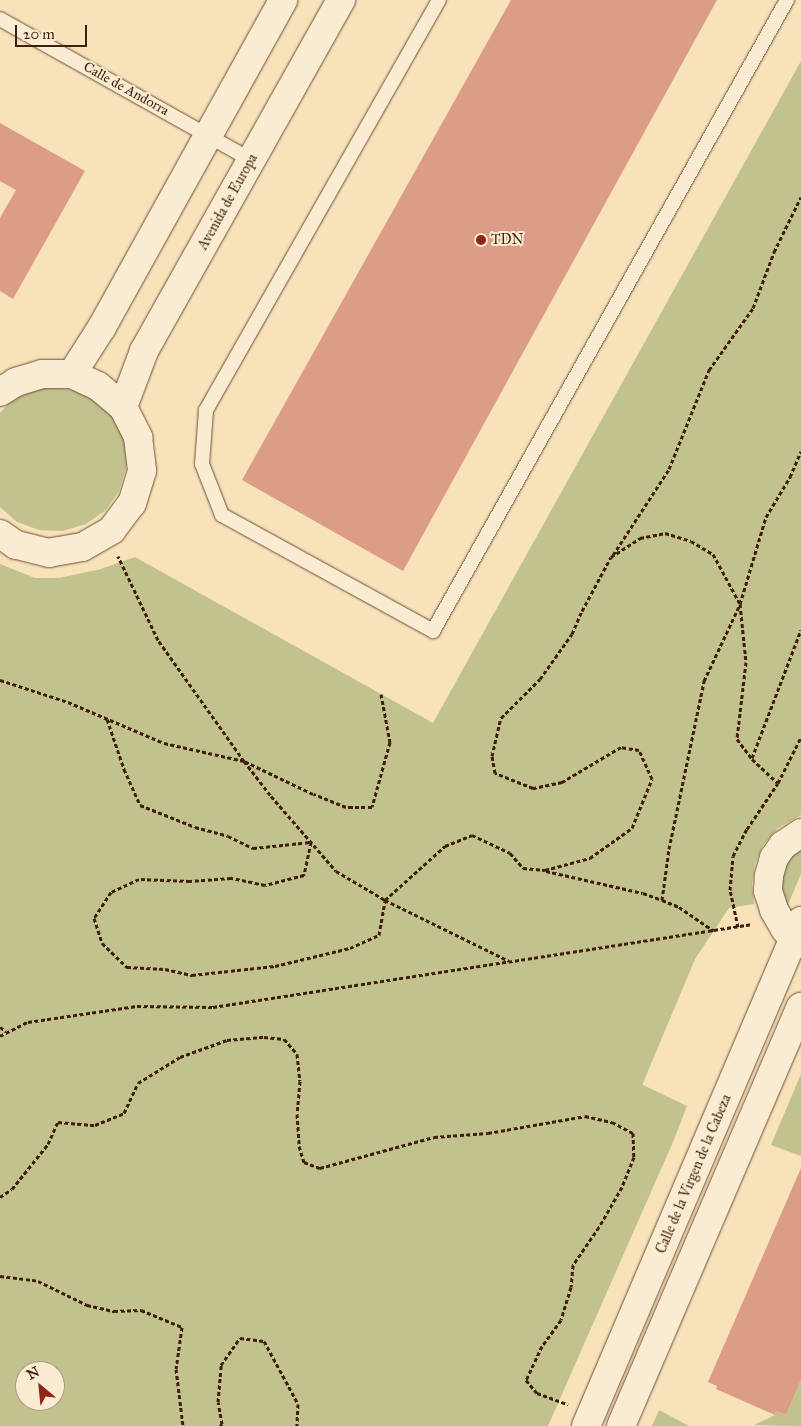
<!DOCTYPE html>
<html>
<head>
<meta charset="utf-8">
<style>
	body { margin:0 }
	#map { position:relative; width:801px; height:1426px; overflow:hidden; background:#f8e2ba; font-family:"IM FELL Great Primer",serif }
	div>[style] { position:absolute }
	.green>* { inset:0; background:#c1c28d }
	.building>* { inset:0; background:#dc9d86 }
	.path>* { height:3px; margin-top:-1.5px; transform-origin:0; background:repeating-linear-gradient(90deg,#401e0d 0 4px,transparent 0 6.5px) }
	.roads { filter:drop-shadow(0 0 1px #6e4f38) drop-shadow(0 0 1px #6e4f38) }
	.lane>* { height:14px; margin:-7px; padding:0 7px; transform-origin:7px; border-radius:7px; background:#faecd2 }
	.street>* { height:28px; margin:-14px; padding:0 14px; transform-origin:14px; border-radius:14px; background:#faecd2 }
	.secondary>* { height:28px; margin:-14px; padding:0 14px; transform-origin:14px; border-radius:14px; background:#faecd2 }
	.dots>* { width:14px; height:14px; translate:-50% -50%; box-sizing:border-box; border:2px solid #faecd2; border-radius:50% }
	span { translate:-50% -50%; white-space:nowrap; text-align:center; line-height:1.15; -webkit-text-stroke:4px #faecd2; paint-order:stroke }
	.street-label { font-size:14px; color:#401e0d }
	.poi-label { font-size:14px; color:#401e0d }
	.left { translate:0 -50%; text-align:left }
	.north { position:absolute; left:15px; top:1361px; width:50px; height:50px; box-sizing:border-box; background:#faecd2; border:1px solid #b09a83; border-radius:50%; rotate:332deg; font-size:14px; font-weight:700; line-height:20px; text-align:center; color:#401e0d }
	.north::after { content:''; display:block; margin:auto; width:18px; height:22px; background:#8f2418; clip-path:polygon(50% 0,100% 100%,50% 72%,0 100%) }
	.scale { position:absolute; left:15px; top:25px; width:72px; height:22px; box-sizing:border-box; border:2px solid #401e0d; border-top:0; padding-left:6px; font-size:15px; line-height:18px; white-space:nowrap; color:#401e0d; -webkit-text-stroke:4px #faecd2; paint-order:stroke }
</style>
</head>
<body>
<div id="map">
	<div class="green">
		<i style="clip-path:polygon(evenodd,801px 61px,801px 815px,778px 828px,763px 845px,755px 864px,752px 884px,754px 904px,729px 908px,695px 959px,643px 1083px,643px 1085px,687px 1106px,673px 1142px,548px 1426px,0 1426px,0 564px,35px 578px,59px 578px,101px 569px,135px 557px,433px 723px,801px 61px,25px 1371px,55px 1371px,55px 1401px,25px 1401px,25px 1371px)"></i>
		<i style="clip-path:polygon(57px 387px,81px 392px,102px 404px,117px 422px,125px 444px,126px 468px,119px 491px,106px 510px,86px 524px,63px 531px,39px 530px,17px 522px,0 507px,0 413px,12px 400px,34px 390px)"></i>
		<i style="clip-path:polygon(801px 846px,801px 874px,787px 907px,784px 908px,780px 878px,789px 856px)"></i>
		<i style="clip-path:polygon(801px 1074px,801px 1156px,771px 1145px)"></i>
		<i style="clip-path:polygon(801px 1380px,801px 1426px,754px 1425px,775px 1415px,776px 1411px,786px 1415px)"></i>
		<i style="clip-path:polygon(659px 1410px,689px 1426px,652px 1426px)"></i>
	</div>
	<div class="building">
		<i style="clip-path:polygon(511px 0,717px 0,403px 571px,242px 480px)"></i>
		<i style="clip-path:polygon(0 123px,85px 171px,13px 299px,0 291px,0 218px,16px 190px,0 181px)"></i>
		<i style="clip-path:polygon(801px 1168px,801px 1380px,786px 1415px,776px 1411px,775px 1415px,716px 1389px,717px 1386px,708px 1382px)"></i>
	</div>
	<div class="path">
		<i style="left:613px;top:555px;width:103px;rotate:-56.9deg"></i>
		<i style="left:669px;top:469px;width:107px;rotate:-68deg"></i>
		<i style="left:709px;top:370px;width:76px;rotate:-54.6deg"></i>
		<i style="left:753px;top:308px;width:60px;rotate:-69.4deg"></i>
		<i style="left:774px;top:252px;width:61px;rotate:-63.9deg"></i>
		<i style="left:0;top:680px;width:71px;rotate:17.9deg"></i>
		<i style="left:68px;top:702px;width:104px;rotate:23.1deg"></i>
		<i style="left:164px;top:743px;width:82px;rotate:12.7deg"></i>
		<i style="left:244px;top:761px;width:148px;rotate:-125.4deg"></i>
		<i style="left:158px;top:640px;width:93px;rotate:-115.5deg"></i>
		<i style="left:381px;top:694px;width:49px;rotate:79.4deg"></i>
		<i style="left:390px;top:742px;width:67px;rotate:105.5deg"></i>
		<i style="left:372px;top:807px;width:26px;rotate:180deg"></i>
		<i style="left:346px;top:807px;width:35px;rotate:-158deg"></i>
		<i style="left:313px;top:794px;width:76px;rotate:-154.4deg"></i>
		<i style="left:244px;top:761px;width:44px;rotate:52.4deg"></i>
		<i style="left:271px;top:796px;width:99px;rotate:49.1deg"></i>
		<i style="left:336px;top:871px;width:57px;rotate:30.6deg"></i>
		<i style="left:385px;top:900px;width:138px;rotate:26.2deg"></i>
		<i style="left:107px;top:719px;width:53px;rotate:71.2deg"></i>
		<i style="left:124px;top:769px;width:39px;rotate:66deg"></i>
		<i style="left:140px;top:805px;width:59px;rotate:21.8deg"></i>
		<i style="left:195px;top:827px;width:34px;rotate:15deg"></i>
		<i style="left:228px;top:836px;width:28px;rotate:26deg"></i>
		<i style="left:253px;top:848px;width:58px;rotate:-5.9deg"></i>
		<i style="left:311px;top:842px;width:34px;rotate:102deg"></i>
		<i style="left:304px;top:875px;width:40px;rotate:165.6deg"></i>
		<i style="left:265px;top:885px;width:35px;rotate:-168deg"></i>
		<i style="left:231px;top:878px;width:41px;rotate:175.8deg"></i>
		<i style="left:190px;top:881px;width:51px;rotate:-177.8deg"></i>
		<i style="left:139px;top:879px;width:31px;rotate:155deg"></i>
		<i style="left:111px;top:892px;width:31px;rotate:123deg"></i>
		<i style="left:94px;top:918px;width:26px;rotate:72deg"></i>
		<i style="left:102px;top:943px;width:35px;rotate:44deg"></i>
		<i style="left:127px;top:967px;width:38px;rotate:3deg"></i>
		<i style="left:165px;top:969px;width:28px;rotate:13deg"></i>
		<i style="left:192px;top:975px;width:83px;rotate:-6.2deg"></i>
		<i style="left:275px;top:966px;width:77px;rotate:-13.5deg"></i>
		<i style="left:350px;top:948px;width:32px;rotate:-24deg"></i>
		<i style="left:379px;top:935px;width:36px;rotate:-80deg"></i>
		<i style="left:385px;top:900px;width:81px;rotate:-42deg"></i>
		<i style="left:445px;top:846px;width:29px;rotate:-22deg"></i>
		<i style="left:472px;top:835px;width:42px;rotate:25.3deg"></i>
		<i style="left:510px;top:853px;width:20px;rotate:49deg"></i>
		<i style="left:523px;top:868px;width:22px;rotate:5deg"></i>
		<i style="left:545px;top:870px;width:47px;rotate:-14.9deg"></i>
		<i style="left:590px;top:858px;width:52px;rotate:-35.5deg"></i>
		<i style="left:632px;top:828px;width:53px;rotate:-67.8deg"></i>
		<i style="left:652px;top:779px;width:32px;rotate:-114deg"></i>
		<i style="left:639px;top:750px;width:18px;rotate:-171deg"></i>
		<i style="left:621px;top:747px;width:69px;rotate:149.3deg"></i>
		<i style="left:562px;top:782px;width:30px;rotate:168deg"></i>
		<i style="left:533px;top:788px;width:41px;rotate:-158.5deg"></i>
		<i style="left:495px;top:773px;width:17px;rotate:-100deg"></i>
		<i style="left:492px;top:756px;width:39px;rotate:-77deg"></i>
		<i style="left:501px;top:718px;width:55px;rotate:-45deg"></i>
		<i style="left:540px;top:679px;width:55px;rotate:-54.6deg"></i>
		<i style="left:572px;top:634px;width:25px;rotate:-67deg"></i>
		<i style="left:582px;top:611px;width:61px;rotate:-61.8deg"></i>
		<i style="left:611px;top:557px;width:35px;rotate:-33deg"></i>
		<i style="left:640px;top:538px;width:25px;rotate:-11deg"></i>
		<i style="left:665px;top:533px;width:27px;rotate:17deg"></i>
		<i style="left:691px;top:541px;width:26px;rotate:31deg"></i>
		<i style="left:713px;top:554px;width:57px;rotate:61.6deg"></i>
		<i style="left:740px;top:604px;width:58px;rotate:84.1deg"></i>
		<i style="left:746px;top:662px;width:78px;rotate:96.7deg"></i>
		<i style="left:737px;top:739px;width:25px;rotate:53deg"></i>
		<i style="left:752px;top:759px;width:35px;rotate:43deg"></i>
		<i style="left:752px;top:758px;width:137px;rotate:-69.1deg"></i>
		<i style="left:546px;top:871px;width:99px;rotate:12.8deg"></i>
		<i style="left:643px;top:893px;width:20px;rotate:20deg"></i>
		<i style="left:662px;top:900px;width:18px;rotate:22deg"></i>
		<i style="left:679px;top:907px;width:42px;rotate:34.4deg"></i>
		<i style="left:662px;top:900px;width:51px;rotate:-82.2deg"></i>
		<i style="left:669px;top:849px;width:172px;rotate:-78.2deg"></i>
		<i style="left:704px;top:681px;width:85px;rotate:-64.9deg"></i>
		<i style="left:740px;top:604px;width:91px;rotate:-73.4deg"></i>
		<i style="left:766px;top:517px;width:47px;rotate:-59deg"></i>
		<i style="left:790px;top:477px;width:28px;rotate:-67deg"></i>
		<i style="left:738px;top:927px;width:38px;rotate:-102deg"></i>
		<i style="left:730px;top:890px;width:34px;rotate:-85deg"></i>
		<i style="left:733px;top:856px;width:30px;rotate:-63deg"></i>
		<i style="left:747px;top:829px;width:55px;rotate:-56deg"></i>
		<i style="left:778px;top:783px;width:51px;rotate:-63.4deg"></i>
		<i style="left:0;top:1027px;width:7px;rotate:34deg"></i>
		<i style="left:0;top:1036px;width:31px;rotate:-27deg"></i>
		<i style="left:28px;top:1022px;width:110px;rotate:-8.4deg"></i>
		<i style="left:137px;top:1006px;width:76px;rotate:0.8deg"></i>
		<i style="left:213px;top:1007px;width:546px;rotate:-8.74deg"></i>
		<i style="left:0;top:1197px;width:14px;rotate:-34deg"></i>
		<i style="left:12px;top:1189px;width:58px;rotate:-51.3deg"></i>
		<i style="left:48px;top:1144px;width:24px;rotate:-66deg"></i>
		<i style="left:58px;top:1122px;width:37px;rotate:5deg"></i>
		<i style="left:95px;top:1125px;width:31px;rotate:-22deg"></i>
		<i style="left:124px;top:1113px;width:33px;rotate:-65deg"></i>
		<i style="left:138px;top:1083px;width:49px;rotate:-31.8deg"></i>
		<i style="left:180px;top:1057px;width:50px;rotate:-19.9deg"></i>
		<i style="left:227px;top:1040px;width:37px;rotate:-5deg"></i>
		<i style="left:264px;top:1037px;width:20px;rotate:6deg"></i>
		<i style="left:284px;top:1039px;width:20px;rotate:49deg"></i>
		<i style="left:297px;top:1054px;width:27px;rotate:84deg"></i>
		<i style="left:300px;top:1081px;width:33px;rotate:95deg"></i>
		<i style="left:297px;top:1114px;width:32px;rotate:86deg"></i>
		<i style="left:299px;top:1146px;width:17px;rotate:73deg"></i>
		<i style="left:304px;top:1162px;width:17px;rotate:21deg"></i>
		<i style="left:320px;top:1168px;width:118px;rotate:-15.2deg"></i>
		<i style="left:434px;top:1137px;width:54px;rotate:-4.2deg"></i>
		<i style="left:488px;top:1133px;width:98px;rotate:-9.9deg"></i>
		<i style="left:585px;top:1116px;width:28px;rotate:13deg"></i>
		<i style="left:612px;top:1122px;width:24px;rotate:28deg"></i>
		<i style="left:633px;top:1133px;width:24px;rotate:88deg"></i>
		<i style="left:634px;top:1157px;width:32px;rotate:112deg"></i>
		<i style="left:622px;top:1187px;width:46px;rotate:119.9deg"></i>
		<i style="left:599px;top:1227px;width:46px;rotate:124.4deg"></i>
		<i style="left:573px;top:1265px;width:22px;rotate:95deg"></i>
		<i style="left:571px;top:1287px;width:34px;rotate:107deg"></i>
		<i style="left:561px;top:1320px;width:32px;rotate:126deg"></i>
		<i style="left:542px;top:1346px;width:38px;rotate:115deg"></i>
		<i style="left:526px;top:1380px;width:17px;rotate:50deg"></i>
		<i style="left:537px;top:1393px;width:33px;rotate:20deg"></i>
		<i style="left:0;top:1276px;width:38px;rotate:7deg"></i>
		<i style="left:38px;top:1281px;width:55px;rotate:26.1deg"></i>
		<i style="left:87px;top:1305px;width:28px;rotate:13deg"></i>
		<i style="left:114px;top:1311px;width:27px;rotate:-2deg"></i>
		<i style="left:141px;top:1310px;width:44px;rotate:22.5deg"></i>
		<i style="left:182px;top:1327px;width:42px;rotate:98.1deg"></i>
		<i style="left:176px;top:1369px;width:57px;rotate:83deg"></i>
		<i style="left:220px;top:1426px;width:3px;rotate:-45deg"></i>
		<i style="left:222px;top:1424px;width:22px;rotate:-100deg"></i>
		<i style="left:218px;top:1402px;width:37px;rotate:-85deg"></i>
		<i style="left:221px;top:1365px;width:33px;rotate:-55deg"></i>
		<i style="left:240px;top:1338px;width:24px;rotate:7deg"></i>
		<i style="left:264px;top:1341px;width:72px;rotate:61.6deg"></i>
		<i style="left:298px;top:1404px;width:22px;rotate:93deg"></i>
	</div>
	<div class="roads">
		<div class="lane">
			<i style="left:439px;top:0;width:472px;rotate:119.6deg"></i>
			<i style="left:206px;top:410px;width:54px;rotate:94.2deg"></i>
			<i style="left:202px;top:464px;width:55px;rotate:68.6deg"></i>
			<i style="left:222px;top:515px;width:241px;rotate:28.8deg"></i>
			<i style="left:433px;top:631px;width:724px;rotate:-60.71deg"></i>
			<i style="left:0;top:19px;width:288px;rotate:29.3deg"></i>
		</div>
		<div class="street">
			<i style="left:72px;top:374px;width:56px;rotate:-57.4deg"></i>
			<i style="left:102px;top:327px;width:374px;rotate:-61deg"></i>
			<i style="left:0;top:392px;width:19px;rotate:-32deg"></i>
			<i style="left:16px;top:382px;width:27px;rotate:-17deg"></i>
			<i style="left:42px;top:374px;width:30px"></i>
			<i style="left:72px;top:374px;width:29px;rotate:25deg"></i>
			<i style="left:98px;top:386px;width:33px;rotate:40deg"></i>
			<i style="left:123px;top:407px;width:34px;rotate:63deg"></i>
			<i style="left:138px;top:437px;width:34px;rotate:83deg"></i>
			<i style="left:142px;top:471px;width:34px;rotate:107deg"></i>
			<i style="left:132px;top:503px;width:34px;rotate:127deg"></i>
			<i style="left:112px;top:530px;width:34px;rotate:150deg"></i>
			<i style="left:82px;top:547px;width:34px;rotate:170deg"></i>
			<i style="left:49px;top:553px;width:34px;rotate:-166deg"></i>
			<i style="left:16px;top:545px;width:19px;rotate:-145deg"></i>
			<i style="left:123px;top:407px;width:60px;rotate:-69.4deg"></i>
			<i style="left:144px;top:351px;width:403px;rotate:-60.7deg"></i>
		</div>
		<div class="secondary">
			<i style="left:801px;top:833px;width:22px;rotate:146deg"></i>
			<i style="left:783px;top:845px;width:16px;rotate:125deg"></i>
			<i style="left:774px;top:858px;width:19px;rotate:106deg"></i>
			<i style="left:769px;top:876px;width:15px;rotate:94deg"></i>
			<i style="left:768px;top:891px;width:20px;rotate:72deg"></i>
			<i style="left:774px;top:910px;width:22px;rotate:60deg"></i>
			<i style="left:785px;top:929px;width:13px;rotate:51deg"></i>
			<i style="left:793px;top:939px;width:9px;rotate:32deg"></i>
			<i style="left:586px;top:1426px;width:549px;rotate:-66.94deg"></i>
			<i style="left:621px;top:1426px;width:456px;rotate:-66.8deg"></i>
		</div>
	</div>
	<div class="dots">
		<i style="left:481px;top:240px;background:#8f2418"></i>
	</div>
	<div class="street-label">
		<span style="left:126px;top:89px;rotate:29deg">Calle de Andorra</span>
		<span style="left:228px;top:202px;rotate:-61deg">Avenida de Europa</span>
		<span style="left:694px;top:1174px;rotate:-67deg">Calle de la Virgen de la Cabeza</span>
	</div>
	<div class="poi-label">
		<span class="left" style="left:491px;top:240px">TDN</span>
	</div>
	<div class="north">N</div>
	<div class="scale">20 m</div>
</div>
</body>
</html>
